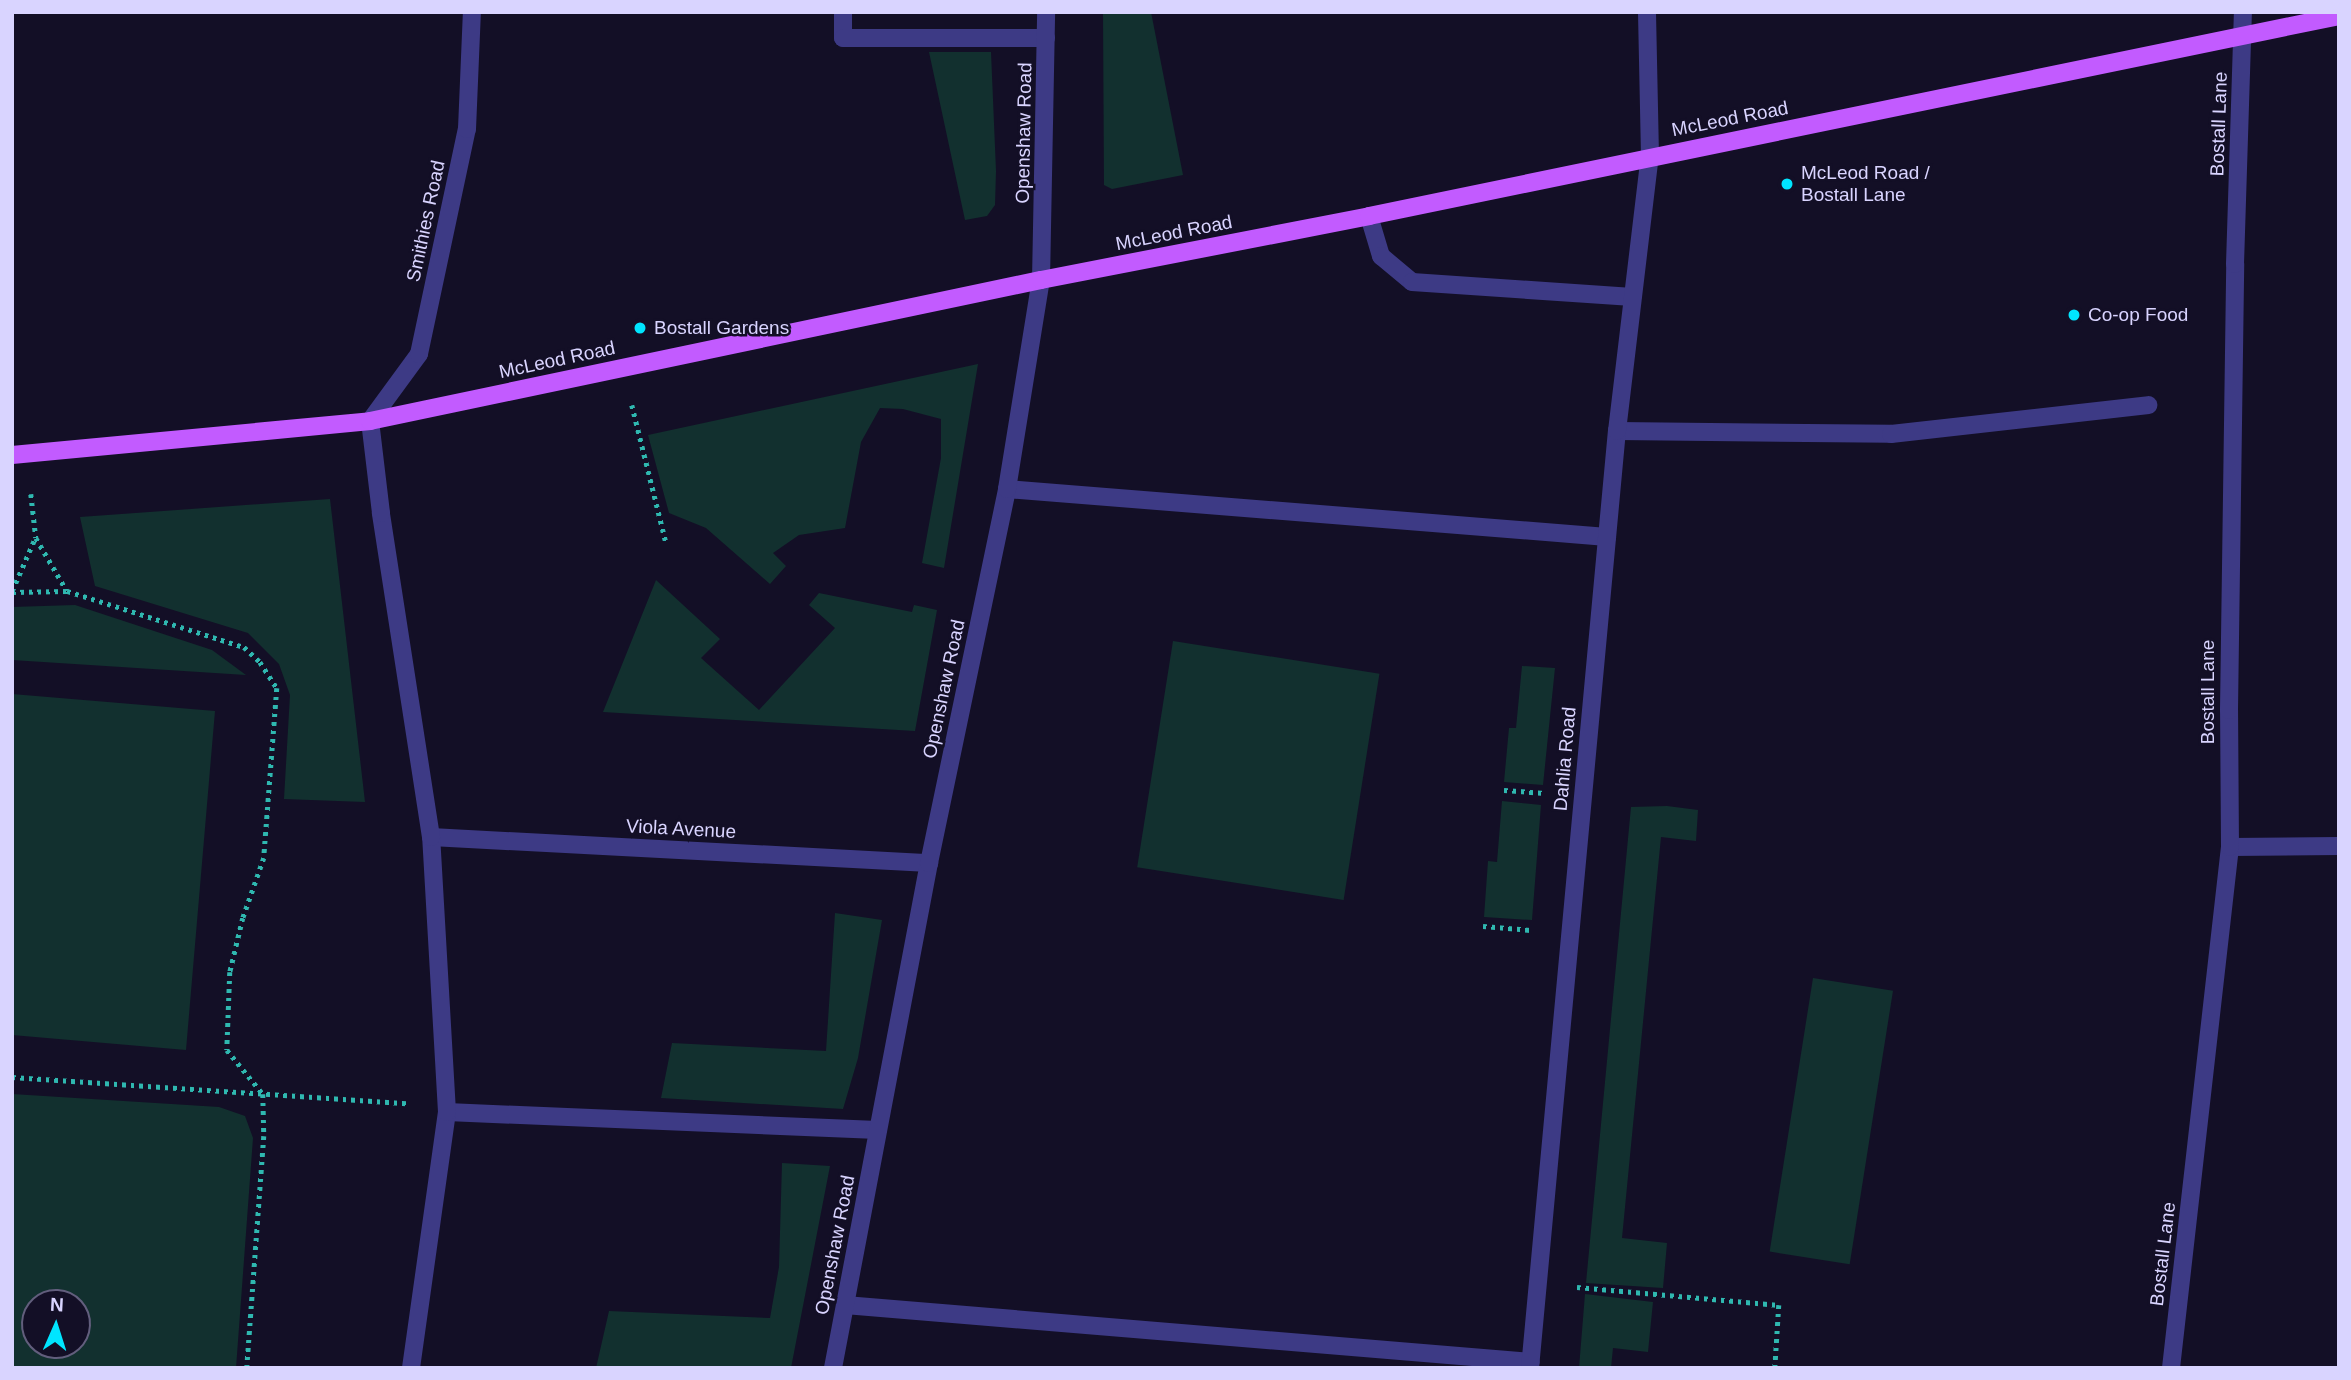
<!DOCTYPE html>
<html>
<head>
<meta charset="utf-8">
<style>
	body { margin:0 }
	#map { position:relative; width:2351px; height:1380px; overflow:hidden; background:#130f26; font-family:Arial,sans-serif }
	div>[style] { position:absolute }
	.green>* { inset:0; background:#12302f; transform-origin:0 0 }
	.path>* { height:4.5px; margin-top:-2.25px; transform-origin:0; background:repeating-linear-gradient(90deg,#2fb8b0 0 3.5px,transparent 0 8.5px) }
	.minor>* { height:18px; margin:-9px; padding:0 9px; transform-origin:9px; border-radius:9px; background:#3d3a85 }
	.major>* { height:18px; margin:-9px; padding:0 9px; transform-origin:9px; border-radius:9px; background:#c25bff }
	.dots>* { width:19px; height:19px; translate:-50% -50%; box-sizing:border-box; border:4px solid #130f26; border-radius:50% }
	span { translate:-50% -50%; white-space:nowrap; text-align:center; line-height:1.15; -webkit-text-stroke:5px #130f26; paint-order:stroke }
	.street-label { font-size:19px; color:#d9d4ff }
	.poi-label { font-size:19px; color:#d9d4ff }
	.left { translate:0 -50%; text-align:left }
	.frame { position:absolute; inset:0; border:14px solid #d9d4ff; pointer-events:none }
	.north { position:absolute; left:21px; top:1289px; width:70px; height:70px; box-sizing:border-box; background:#130f26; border:2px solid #625e7d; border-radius:50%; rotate:3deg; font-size:19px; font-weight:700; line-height:28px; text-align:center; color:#d9d4ff }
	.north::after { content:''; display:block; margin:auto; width:24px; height:32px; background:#00e5ff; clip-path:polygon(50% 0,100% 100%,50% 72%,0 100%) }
</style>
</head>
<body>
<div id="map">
	<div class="green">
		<i style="clip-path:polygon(1103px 12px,1151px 12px,1183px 175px,1112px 189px,1104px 185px)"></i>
		<i style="clip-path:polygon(929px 52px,991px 52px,996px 171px,995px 205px,987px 216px,965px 220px)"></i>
		<i style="clip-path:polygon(978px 364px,944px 568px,922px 563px,941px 458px,941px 419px,903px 409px,880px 408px,861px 442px,845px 528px,799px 535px,773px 553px,786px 566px,770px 584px,706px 528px,669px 513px,648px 435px)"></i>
		<i style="clip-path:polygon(330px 499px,365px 802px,284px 799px,290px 695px,279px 664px,248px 633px,95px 586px,80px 517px)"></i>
		<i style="clip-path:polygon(656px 580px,720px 639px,701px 658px,759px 710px,835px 628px,809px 605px,819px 593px,912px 612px,914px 605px,937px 610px,915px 731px,603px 712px)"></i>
		<i style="clip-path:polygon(75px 605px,212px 650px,246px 675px,12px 660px,12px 607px)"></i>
		<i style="left:1173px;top:641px;width:209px;height:229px;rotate:9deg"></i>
		<i style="clip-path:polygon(1522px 666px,1555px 668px,1543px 785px,1504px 782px,1509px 728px,1516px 728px)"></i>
		<i style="clip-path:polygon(12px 694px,215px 711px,186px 1050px,12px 1035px)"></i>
		<i style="clip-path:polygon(1502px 801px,1541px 805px,1532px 920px,1484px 917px,1488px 861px,1497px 862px)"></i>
		<i style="clip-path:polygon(1667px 806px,1698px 810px,1696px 841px,1661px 837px,1622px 1238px,1667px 1243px,1663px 1288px,1586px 1283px,1631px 807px)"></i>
		<i style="clip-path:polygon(835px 913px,882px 920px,858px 1058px,843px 1109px,661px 1098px,672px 1043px,826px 1051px)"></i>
		<i style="left:1813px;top:978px;width:81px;height:277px;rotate:9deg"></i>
		<i style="clip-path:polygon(evenodd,12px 1094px,219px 1107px,245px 1116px,253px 1138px,236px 1368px,12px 1368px,12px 1094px,35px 1303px,77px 1303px,77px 1345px,35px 1345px,35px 1303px)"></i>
		<i style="clip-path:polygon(782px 1163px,830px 1166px,791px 1368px,596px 1368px,609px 1311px,770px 1318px,779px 1267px)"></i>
		<i style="clip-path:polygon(1585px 1294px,1653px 1302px,1648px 1352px,1613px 1348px,1611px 1368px,1579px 1368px)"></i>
	</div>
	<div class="path">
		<i style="left:632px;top:405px;width:141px;rotate:76.1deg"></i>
		<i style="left:31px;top:494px;width:44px;rotate:83.5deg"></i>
		<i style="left:36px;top:538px;width:61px;rotate:59.7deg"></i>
		<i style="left:12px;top:591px;width:58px;rotate:-66.5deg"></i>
		<i style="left:12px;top:592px;width:55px;rotate:-1deg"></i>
		<i style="left:67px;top:591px;width:186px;rotate:17.6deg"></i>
		<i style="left:244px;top:647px;width:22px;rotate:43deg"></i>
		<i style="left:260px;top:662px;width:31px;rotate:57deg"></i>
		<i style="left:277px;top:688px;width:170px;rotate:94.4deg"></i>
		<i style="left:264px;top:858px;width:64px;rotate:109.3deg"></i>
		<i style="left:243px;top:918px;width:56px;rotate:103.5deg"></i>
		<i style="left:230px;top:972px;width:78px;rotate:92.2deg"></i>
		<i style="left:227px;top:1050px;width:57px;rotate:50.7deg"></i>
		<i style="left:263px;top:1094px;width:42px;rotate:88.6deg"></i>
		<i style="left:264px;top:1136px;width:233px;rotate:94.2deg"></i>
		<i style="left:1504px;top:790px;width:41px;rotate:4.2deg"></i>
		<i style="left:1483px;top:926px;width:48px;rotate:4.8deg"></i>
		<i style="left:12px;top:1077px;width:395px;rotate:3.8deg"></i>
		<i style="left:1577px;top:1287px;width:203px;rotate:5.1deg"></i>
		<i style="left:1779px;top:1305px;width:63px;rotate:93.6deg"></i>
	</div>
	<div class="minor">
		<i style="left:843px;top:12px;width:26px;rotate:90deg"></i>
		<i style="left:843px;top:38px;width:203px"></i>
		<i style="left:1369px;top:216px;width:42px;rotate:73.3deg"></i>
		<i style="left:1381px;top:256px;width:40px;rotate:40deg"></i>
		<i style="left:1412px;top:282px;width:221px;rotate:3.9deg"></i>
		<i style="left:1617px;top:431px;width:274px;rotate:0.6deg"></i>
		<i style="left:1891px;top:434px;width:259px;rotate:-6.4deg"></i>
		<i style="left:1007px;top:489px;width:602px;rotate:4.57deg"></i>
		<i style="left:431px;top:837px;width:499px;rotate:3deg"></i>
		<i style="left:2230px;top:847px;width:109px;rotate:-0.5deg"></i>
		<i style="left:447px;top:1112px;width:431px;rotate:2.4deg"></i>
		<i style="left:845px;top:1305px;width:688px;rotate:4.75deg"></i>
		<i style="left:411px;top:1368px;width:259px;rotate:-82deg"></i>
		<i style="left:447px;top:1112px;width:275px;rotate:-93.3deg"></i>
		<i style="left:431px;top:837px;width:328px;rotate:-98.8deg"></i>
		<i style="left:381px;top:513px;width:93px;rotate:-96.8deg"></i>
		<i style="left:370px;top:421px;width:83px;rotate:-53.8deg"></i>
		<i style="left:419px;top:354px;width:230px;rotate:-78deg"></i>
		<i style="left:467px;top:129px;width:117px;rotate:-87.6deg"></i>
		<i style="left:833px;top:1368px;width:514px;rotate:-79.24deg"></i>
		<i style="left:929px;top:863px;width:382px;rotate:-78.2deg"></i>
		<i style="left:1007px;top:489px;width:212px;rotate:-80.8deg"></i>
		<i style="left:1041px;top:280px;width:268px;rotate:-88.9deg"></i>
		<i style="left:1530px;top:1368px;width:941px;rotate:-84.7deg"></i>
		<i style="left:1617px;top:431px;width:277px;rotate:-83.2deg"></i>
		<i style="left:1650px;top:156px;width:144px;rotate:-91.2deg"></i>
		<i style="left:2171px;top:1368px;width:524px;rotate:-83.54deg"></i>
		<i style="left:2230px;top:847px;width:137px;rotate:-90.4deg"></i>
		<i style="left:2229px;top:710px;width:446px;rotate:-89.2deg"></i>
		<i style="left:2235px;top:264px;width:252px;rotate:-88.2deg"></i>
	</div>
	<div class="major">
		<i style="left:12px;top:455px;width:360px;rotate:-5.4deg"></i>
		<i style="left:370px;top:421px;width:686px;rotate:-11.87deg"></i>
		<i style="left:1041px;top:280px;width:334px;rotate:-11deg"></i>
		<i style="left:1369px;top:216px;width:990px;rotate:-11.65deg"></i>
	</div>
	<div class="dots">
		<i style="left:1787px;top:184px;background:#00e5ff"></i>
		<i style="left:2074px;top:315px;background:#00e5ff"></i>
		<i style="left:640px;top:328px;background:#00e5ff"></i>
	</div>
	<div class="street-label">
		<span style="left:1730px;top:119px;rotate:-11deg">McLeod Road</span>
		<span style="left:2219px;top:124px;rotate:-88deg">Bostall Lane</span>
		<span style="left:1024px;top:133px;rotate:-89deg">Openshaw Road</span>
		<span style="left:426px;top:221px;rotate:-78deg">Smithies Road</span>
		<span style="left:1174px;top:233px;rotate:-11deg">McLeod Road</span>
		<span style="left:557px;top:360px;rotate:-12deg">McLeod Road</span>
		<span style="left:944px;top:689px;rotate:-78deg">Openshaw Road</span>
		<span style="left:2208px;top:692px;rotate:-90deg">Bostall Lane</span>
		<span style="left:1565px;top:759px;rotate:-85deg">Dahlia Road</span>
		<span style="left:681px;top:829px;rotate:3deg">Viola Avenue</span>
		<span style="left:835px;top:1245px;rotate:-79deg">Openshaw Road</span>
		<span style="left:2163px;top:1254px;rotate:-83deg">Bostall Lane</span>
	</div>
	<div class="poi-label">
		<span class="left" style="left:1801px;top:184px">McLeod Road /<br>Bostall Lane</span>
		<span class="left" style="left:2088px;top:315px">Co-op Food</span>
		<span class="left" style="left:654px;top:328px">Bostall Gardens</span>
	</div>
	<div class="frame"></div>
	<div class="north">N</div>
</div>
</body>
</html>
